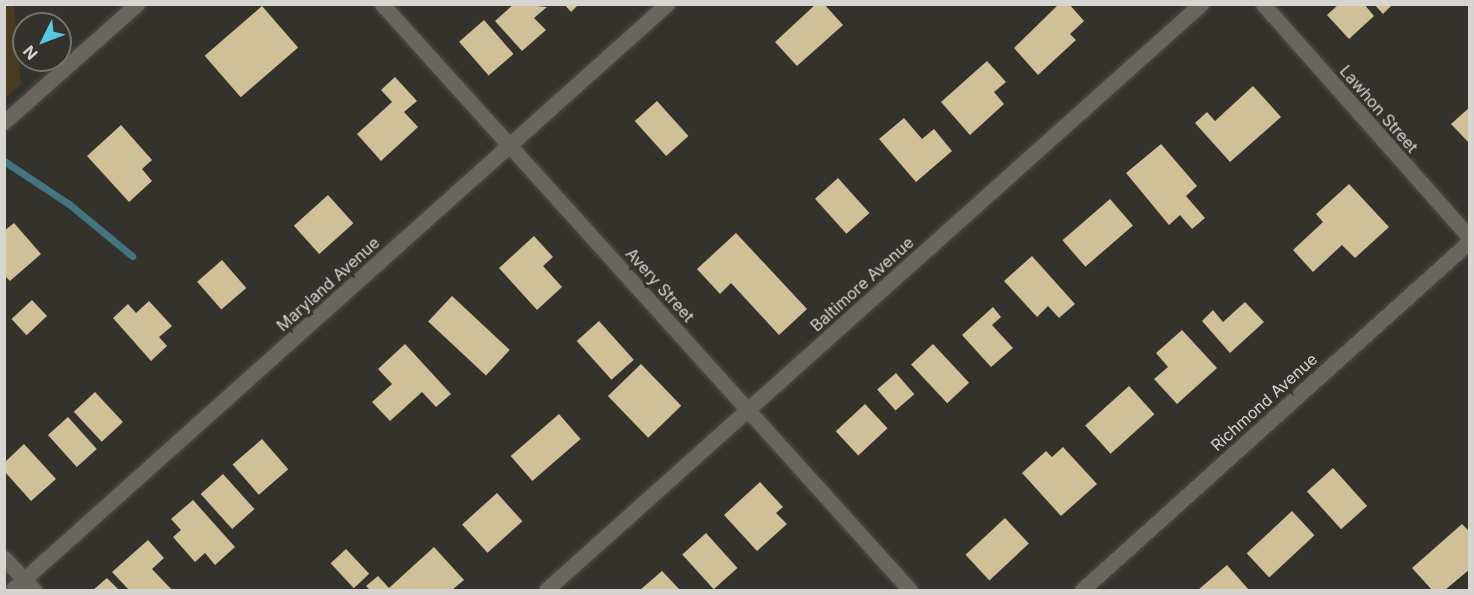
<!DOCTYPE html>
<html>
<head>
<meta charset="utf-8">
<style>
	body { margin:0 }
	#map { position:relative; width:1474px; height:595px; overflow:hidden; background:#34322c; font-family:Inter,sans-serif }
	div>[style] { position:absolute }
	.green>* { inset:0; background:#473c20 }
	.stream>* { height:7px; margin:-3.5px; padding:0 3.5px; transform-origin:3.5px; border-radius:3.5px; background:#437581 }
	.building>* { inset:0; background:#d0c097; transform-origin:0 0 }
	.roads { filter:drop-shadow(0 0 2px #504e49) drop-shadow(0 0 2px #504e49) }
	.minor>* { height:15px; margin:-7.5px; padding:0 7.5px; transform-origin:7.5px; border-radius:7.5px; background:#69665f }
	.tertiary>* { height:15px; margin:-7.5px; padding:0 7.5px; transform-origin:7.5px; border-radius:7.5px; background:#69665f }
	span { translate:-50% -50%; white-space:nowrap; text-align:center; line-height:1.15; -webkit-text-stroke:6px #34322c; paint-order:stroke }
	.street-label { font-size:16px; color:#d7d5d1 }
	.frame { position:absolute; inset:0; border:6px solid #d7d5d1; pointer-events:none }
	.north { position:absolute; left:12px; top:12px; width:60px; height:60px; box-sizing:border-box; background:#34322c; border:2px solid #75736e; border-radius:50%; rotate:228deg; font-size:16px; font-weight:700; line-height:24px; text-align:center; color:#d7d5d1 }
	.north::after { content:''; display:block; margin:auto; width:21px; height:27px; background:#57c9e2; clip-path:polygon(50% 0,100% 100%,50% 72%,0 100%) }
</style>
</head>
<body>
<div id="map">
	<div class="green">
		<i style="clip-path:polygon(5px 4px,14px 5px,21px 84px,5px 99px)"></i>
	</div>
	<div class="stream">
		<i style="left:4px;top:161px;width:78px;rotate:33.5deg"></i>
		<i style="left:69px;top:204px;width:82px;rotate:39.5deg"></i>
	</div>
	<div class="building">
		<i style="clip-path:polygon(514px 4px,547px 7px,534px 18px,546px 30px,522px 51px,495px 21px)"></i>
		<i style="clip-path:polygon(564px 4px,579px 4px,571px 12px)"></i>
		<i style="clip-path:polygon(816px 4px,824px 4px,843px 25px,797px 66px,775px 42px)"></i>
		<i style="clip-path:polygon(1059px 4px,1069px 4px,1084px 21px,1070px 34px,1076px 40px,1038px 75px,1014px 48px)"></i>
		<i style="clip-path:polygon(1339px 4px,1364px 4px,1374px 16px,1349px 39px,1327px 15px)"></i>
		<i style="clip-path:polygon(1374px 4px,1393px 4px,1383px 14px)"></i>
		<i style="left:262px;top:6px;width:55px;height:76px;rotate:49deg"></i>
		<i style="left:484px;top:20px;width:45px;height:33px;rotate:49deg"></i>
		<i style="clip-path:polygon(987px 61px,1006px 82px,994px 92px,1004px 104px,970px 135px,941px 102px)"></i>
		<i style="clip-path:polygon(395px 77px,417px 101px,404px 112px,418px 127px,381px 161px,357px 134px,392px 102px,381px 90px)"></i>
		<i style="clip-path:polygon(1253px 86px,1281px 117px,1230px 162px,1195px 123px,1207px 112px,1215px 121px)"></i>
		<i style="left:657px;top:101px;width:47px;height:30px;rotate:48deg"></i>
		<i style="clip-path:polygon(1470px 107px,1470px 144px,1451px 124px)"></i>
		<i style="clip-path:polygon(904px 118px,922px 139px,934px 129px,952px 151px,916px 182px,879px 139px)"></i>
		<i style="clip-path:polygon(121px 125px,152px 160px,142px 169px,152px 181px,129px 202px,87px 156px)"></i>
		<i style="clip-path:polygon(1161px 144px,1197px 186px,1186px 196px,1205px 218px,1192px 229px,1180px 215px,1169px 225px,1126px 173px)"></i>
		<i style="left:838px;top:178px;width:47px;height:31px;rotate:48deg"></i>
		<i style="clip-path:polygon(1349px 184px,1389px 227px,1355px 258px,1342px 245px,1313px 272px,1293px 250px,1323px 222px,1316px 214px)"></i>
		<i style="left:328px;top:195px;width:38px;height:46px;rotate:48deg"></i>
		<i style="left:1110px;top:199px;width:35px;height:63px;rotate:49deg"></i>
		<i style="clip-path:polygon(14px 223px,41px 254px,10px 281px,4px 275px,4px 231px)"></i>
		<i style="clip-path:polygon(736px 233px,807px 309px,779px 335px,731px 283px,720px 294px,697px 269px)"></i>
		<i style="clip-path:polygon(534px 236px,553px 257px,543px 266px,562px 287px,537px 310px,499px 268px)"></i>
		<i style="clip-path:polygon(1032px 256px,1075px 304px,1059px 318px,1048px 306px,1037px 317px,1004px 281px)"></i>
		<i style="left:222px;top:260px;width:37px;height:33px;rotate:49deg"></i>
		<i style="left:452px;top:296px;width:79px;height:35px;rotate:43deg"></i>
		<i style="left:32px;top:300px;width:22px;height:28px;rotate:47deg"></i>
		<i style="clip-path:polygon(149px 301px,172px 326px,159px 337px,167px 346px,151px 361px,113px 318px,128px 304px,136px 313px)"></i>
		<i style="clip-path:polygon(1245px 302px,1264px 322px,1230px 353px,1202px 321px,1213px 310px,1223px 322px)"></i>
		<i style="clip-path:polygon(993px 307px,1001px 317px,992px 325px,1013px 348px,991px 367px,962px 335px)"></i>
		<i style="left:599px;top:321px;width:52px;height:30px;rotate:48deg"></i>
		<i style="clip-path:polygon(1182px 330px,1217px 368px,1177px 404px,1154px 379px,1168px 367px,1156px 353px)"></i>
		<i style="clip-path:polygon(405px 344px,451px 394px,436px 407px,422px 392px,390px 421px,372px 402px,392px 384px,378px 369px)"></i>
		<i style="left:933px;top:344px;width:53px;height:30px;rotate:47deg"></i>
		<i style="left:641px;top:364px;width:58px;height:46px;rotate:46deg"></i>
		<i style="left:896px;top:373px;width:28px;height:25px;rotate:49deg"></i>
		<i style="left:1129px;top:386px;width:38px;height:59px;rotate:48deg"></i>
		<i style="left:95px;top:392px;width:41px;height:29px;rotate:47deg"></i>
		<i style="left:865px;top:404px;width:33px;height:40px;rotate:47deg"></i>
		<i style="left:559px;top:414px;width:33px;height:64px;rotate:49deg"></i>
		<i style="left:68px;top:417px;width:43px;height:27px;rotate:48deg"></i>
		<i style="left:262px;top:439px;width:40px;height:39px;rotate:49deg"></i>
		<i style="clip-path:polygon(24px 444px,56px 479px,31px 501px,5px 472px,5px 462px)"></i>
		<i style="clip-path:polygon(1063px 447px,1097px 484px,1061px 516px,1022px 473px,1046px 451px,1052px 457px)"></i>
		<i style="left:1333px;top:468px;width:51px;height:35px;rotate:48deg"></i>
		<i style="left:223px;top:474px;width:47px;height:30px;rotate:48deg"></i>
		<i style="clip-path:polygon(760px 482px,783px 507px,776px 513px,787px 524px,757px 551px,724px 515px)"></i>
		<i style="left:497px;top:493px;width:38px;height:47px;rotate:48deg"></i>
		<i style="clip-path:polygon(193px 500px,235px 547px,215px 565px,205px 553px,195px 562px,173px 537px,181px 530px,171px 519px)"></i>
		<i style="left:1292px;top:511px;width:33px;height:62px;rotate:47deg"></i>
		<i style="left:1005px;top:518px;width:35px;height:54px;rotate:47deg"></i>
		<i style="clip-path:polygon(1462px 524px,1470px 532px,1470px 569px,1445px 590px,1432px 590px,1412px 568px)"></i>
		<i style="left:706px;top:533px;width:47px;height:32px;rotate:48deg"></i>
		<i style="clip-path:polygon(148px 540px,164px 558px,152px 569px,172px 590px,129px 590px,112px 572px)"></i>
		<i style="clip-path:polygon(434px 547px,464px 580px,452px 590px,370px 590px,366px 586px,378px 576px,389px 588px)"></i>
		<i style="left:346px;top:549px;width:34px;height:21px;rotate:47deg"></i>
		<i style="clip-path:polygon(1227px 565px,1249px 590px,1198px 590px)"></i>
		<i style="clip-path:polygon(662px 571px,680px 590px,640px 590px)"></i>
		<i style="clip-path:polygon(107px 578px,119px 590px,93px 590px)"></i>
	</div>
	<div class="roads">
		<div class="minor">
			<i style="left:382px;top:4px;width:789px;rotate:47.98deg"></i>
			<i style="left:1263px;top:4px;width:312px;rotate:48.5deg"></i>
			<i style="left:12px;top:590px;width:879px;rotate:-41.82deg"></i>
			<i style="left:546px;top:590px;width:879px;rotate:-41.82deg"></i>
			<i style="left:1082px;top:590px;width:522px;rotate:-41.97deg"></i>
		</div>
		<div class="tertiary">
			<i style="left:4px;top:122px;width:178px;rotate:-41.6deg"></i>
			<i style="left:4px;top:558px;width:44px;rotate:46.8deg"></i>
		</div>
	</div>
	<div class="street-label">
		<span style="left:1379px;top:109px;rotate:49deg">Lawhon Street</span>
		<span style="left:328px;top:284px;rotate:-42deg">Maryland Avenue</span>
		<span style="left:862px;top:284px;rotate:-42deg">Baltimore Avenue</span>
		<span style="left:660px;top:285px;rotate:48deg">Avery Street</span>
		<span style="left:1264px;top:402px;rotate:-42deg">Richmond Avenue</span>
	</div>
	<div class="frame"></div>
	<div class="north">N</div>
</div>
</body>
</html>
